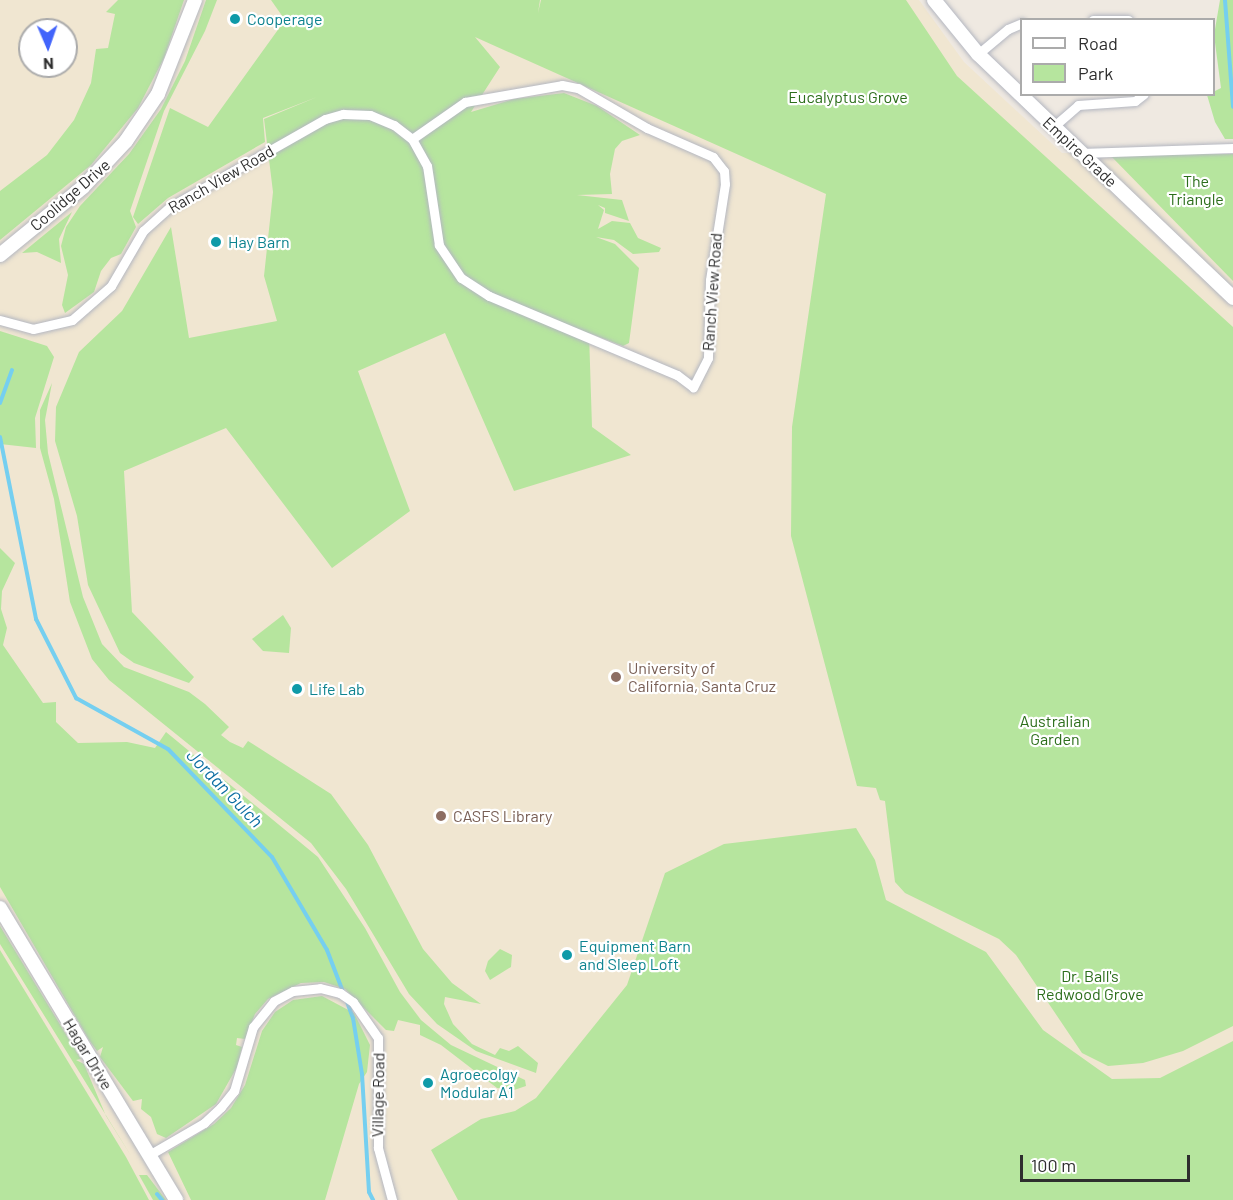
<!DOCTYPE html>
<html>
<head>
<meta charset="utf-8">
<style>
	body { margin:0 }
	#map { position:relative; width:1233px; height:1200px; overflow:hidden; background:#efe9e1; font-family:Barlow,sans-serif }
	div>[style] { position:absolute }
	.education>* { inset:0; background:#f0e6d1 }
	.green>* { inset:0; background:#b6e59e }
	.stream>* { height:4px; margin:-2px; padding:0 2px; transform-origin:2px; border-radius:2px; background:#75cff0 }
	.roads { filter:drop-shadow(0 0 2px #b4b7c1) drop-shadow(0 0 2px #b4b7c1) }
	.minor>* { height:9px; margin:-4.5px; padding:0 4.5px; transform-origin:4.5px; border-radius:4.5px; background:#fff }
	.secondary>* { height:14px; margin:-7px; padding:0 7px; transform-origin:7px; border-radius:7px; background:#fff }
	.dots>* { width:16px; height:16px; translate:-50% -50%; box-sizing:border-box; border:3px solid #fff; border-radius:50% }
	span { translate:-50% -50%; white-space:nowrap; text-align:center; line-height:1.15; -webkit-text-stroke:4.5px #fff; paint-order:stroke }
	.culture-label { font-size:16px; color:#0d838f }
	.left { translate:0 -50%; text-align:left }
	.park-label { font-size:16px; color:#2c6e1b }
	.street-label { font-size:16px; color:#2e2e2e }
	.education-label { font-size:16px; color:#785e54 }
	.water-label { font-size:18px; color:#0d6fa3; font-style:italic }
	.legend { position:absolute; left:1020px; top:18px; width:195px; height:78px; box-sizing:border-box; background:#fff; border:2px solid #ababab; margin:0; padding:8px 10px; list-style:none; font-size:18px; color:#2e2e2e }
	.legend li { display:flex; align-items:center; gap:12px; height:30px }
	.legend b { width:30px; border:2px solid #ababab }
	.north { position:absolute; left:18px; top:18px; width:60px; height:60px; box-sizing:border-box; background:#fff; border:2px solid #ababab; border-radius:50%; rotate:178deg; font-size:16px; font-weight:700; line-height:24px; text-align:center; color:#2e2e2e }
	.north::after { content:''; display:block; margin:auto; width:21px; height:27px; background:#4264fb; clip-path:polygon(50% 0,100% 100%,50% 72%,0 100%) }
	.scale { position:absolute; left:1020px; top:1155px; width:170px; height:27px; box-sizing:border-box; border:3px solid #2e2e2e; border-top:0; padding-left:8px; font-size:18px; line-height:21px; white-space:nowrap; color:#2e2e2e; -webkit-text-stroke:4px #fff; paint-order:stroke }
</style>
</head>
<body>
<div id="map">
	<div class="education">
		<i style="clip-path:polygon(evenodd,0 0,919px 0,964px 62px,1062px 153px,1233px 154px,1233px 1200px,0 1200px,0 0,30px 30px,66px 30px,66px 66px,30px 66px,30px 30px)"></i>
	</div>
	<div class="green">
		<i style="clip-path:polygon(118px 0,184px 0,164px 58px,138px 108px,91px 165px,0 240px,0 191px,47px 155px,74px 120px,91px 83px,96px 49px,108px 48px,115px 14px,106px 12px)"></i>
		<i style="clip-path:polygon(206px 0,217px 0,205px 31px,164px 111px,130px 211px,136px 227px,121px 254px,111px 258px,101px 271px,94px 292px,65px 313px,62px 305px,68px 275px,61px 246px,66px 227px,80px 206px,129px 154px,161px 109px,185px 61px)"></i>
		<i style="clip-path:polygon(271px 0,540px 0,538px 13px,541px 0,906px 0,957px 76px,1233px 327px,1233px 1026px,1183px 1051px,1143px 1063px,1108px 1066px,1082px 1053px,1016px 955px,999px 939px,905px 893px,895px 882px,885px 801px,880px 800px,876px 788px,857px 786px,791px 536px,792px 427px,826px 194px,475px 37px,500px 67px,471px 112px,514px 99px,564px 93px,597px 106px,640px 135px,622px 141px,615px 149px,610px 174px,612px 194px,577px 195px,622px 200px,629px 221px,605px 213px,605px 208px,598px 205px,604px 210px,598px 229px,612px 221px,630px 223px,638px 238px,661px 248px,659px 252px,633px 254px,614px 240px,596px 237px,615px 244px,639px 268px,629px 343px,623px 346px,589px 333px,592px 427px,631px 455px,514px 491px,445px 333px,358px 371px,410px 511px,332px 568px,226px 428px,124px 471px,132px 612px,194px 677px,189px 683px,134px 663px,120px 653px,88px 585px,77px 516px,55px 441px,56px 407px,79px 352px,122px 311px,171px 227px,189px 338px,277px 321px,264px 276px,273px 192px,264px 119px,317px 97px,263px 118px,265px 142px,168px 198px,138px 224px,133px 217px,170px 108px,208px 127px,285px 20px)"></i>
		<i style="clip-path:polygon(1220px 0,1233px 0,1233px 139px,1225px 139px,1215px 122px,1207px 95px,1221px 88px,1214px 35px)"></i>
		<i style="clip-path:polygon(1233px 154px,1233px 281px,1110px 155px)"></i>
		<i style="clip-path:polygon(72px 212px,59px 239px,61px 263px,37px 252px,22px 253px)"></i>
		<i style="clip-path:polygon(0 331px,47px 346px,54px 357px,35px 418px,36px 448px,0 444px)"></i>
		<i style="clip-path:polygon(52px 383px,45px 420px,48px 453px,83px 597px,102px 644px,124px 667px,189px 692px,205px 704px,229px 727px,221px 735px,230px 742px,243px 748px,248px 741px,331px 794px,368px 845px,423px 949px,452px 983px,481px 1004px,445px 997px,444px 1004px,453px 1024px,472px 1044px,495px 1055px,500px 1048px,509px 1051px,518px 1046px,538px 1063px,536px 1073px,476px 1051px,437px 1024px,409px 994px,346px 889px,311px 843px,109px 680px,92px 659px,70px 602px,54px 499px,40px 448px,40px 410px)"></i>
		<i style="clip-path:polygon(0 548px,15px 563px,2px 591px,1px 609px,7px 628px,3px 645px,43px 703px,56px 702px,56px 722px,78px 743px,127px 742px,155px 748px,166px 732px,318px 857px,365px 928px,400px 992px,421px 1020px,451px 1045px,525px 1080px,526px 1086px,514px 1090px,497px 1088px,441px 1045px,420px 1035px,420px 1025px,398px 1020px,394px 1031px,386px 1030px,345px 989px,324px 982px,301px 983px,268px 999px,255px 1014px,245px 1039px,237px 1038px,236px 1045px,242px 1047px,237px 1067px,216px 1104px,166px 1138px,157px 1134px,151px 1117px,141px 1109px,142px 1099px,133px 1101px,100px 1057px,103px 1047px,97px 1051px,89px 1040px,0 887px)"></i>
		<i style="clip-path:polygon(283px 615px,291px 628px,289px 653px,263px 651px,252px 639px)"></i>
		<i style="clip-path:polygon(856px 828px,875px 860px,886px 900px,986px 952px,1043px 1030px,1112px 1079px,1160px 1078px,1233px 1041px,1233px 1200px,458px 1200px,431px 1150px,481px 1119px,515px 1111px,536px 1098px,627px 985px,665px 873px,724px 844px)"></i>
		<i style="clip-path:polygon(0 926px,81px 1059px,76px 1060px,84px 1064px,106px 1116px,133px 1159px,0 944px)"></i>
		<i style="clip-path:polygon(500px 949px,512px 955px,511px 967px,490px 980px,485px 971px,488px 961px)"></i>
		<i style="clip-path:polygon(0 950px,126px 1157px,149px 1200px,0 1200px)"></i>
		<i style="clip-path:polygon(322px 996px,354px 1013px,370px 1045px,367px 1072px,359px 1084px,325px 1200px,191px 1200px,168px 1152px,214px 1124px,231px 1108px,245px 1085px,262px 1031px,275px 1012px,293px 1000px)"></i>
		<i style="clip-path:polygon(139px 1175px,147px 1175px,166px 1200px,153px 1200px)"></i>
	</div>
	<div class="stream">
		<i style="left:1225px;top:0;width:107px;rotate:85.7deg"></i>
		<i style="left:0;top:403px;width:35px;rotate:-70deg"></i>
		<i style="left:0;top:437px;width:186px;rotate:78.8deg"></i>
		<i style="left:36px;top:619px;width:89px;rotate:63.1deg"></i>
		<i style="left:76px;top:698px;width:105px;rotate:29deg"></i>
		<i style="left:168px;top:749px;width:150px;rotate:46.1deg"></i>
		<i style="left:272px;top:857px;width:108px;rotate:59.4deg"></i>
		<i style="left:327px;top:950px;width:45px;rotate:69.1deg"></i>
		<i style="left:346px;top:999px;width:20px;rotate:70deg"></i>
		<i style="left:353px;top:1018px;width:57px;rotate:80.9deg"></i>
		<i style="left:362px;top:1074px;width:118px;rotate:86.6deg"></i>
		<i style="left:369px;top:1192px;width:9px;rotate:63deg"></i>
		<i style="left:157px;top:1194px;width:8px;rotate:50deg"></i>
	</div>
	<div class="roads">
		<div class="minor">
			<i style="left:1093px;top:20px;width:35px"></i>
			<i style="left:978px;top:54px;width:39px;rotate:-40deg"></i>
			<i style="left:1008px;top:29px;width:15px;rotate:-23deg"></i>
			<i style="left:1053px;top:127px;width:33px;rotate:-41deg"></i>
			<i style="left:1078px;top:105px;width:57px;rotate:-4deg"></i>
			<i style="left:1135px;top:101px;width:11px;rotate:-38deg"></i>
			<i style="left:1081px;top:153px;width:152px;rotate:-1.9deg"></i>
			<i style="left:0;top:320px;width:34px;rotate:15deg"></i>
			<i style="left:33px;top:329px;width:40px;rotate:-13deg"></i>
			<i style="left:72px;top:320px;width:52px;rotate:-41.1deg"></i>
			<i style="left:111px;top:286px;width:64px;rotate:-59.8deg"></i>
			<i style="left:143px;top:231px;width:36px;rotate:-42deg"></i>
			<i style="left:170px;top:207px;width:178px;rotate:-29.6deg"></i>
			<i style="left:325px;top:119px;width:19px;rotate:-16deg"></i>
			<i style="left:343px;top:114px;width:27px;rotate:2deg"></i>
			<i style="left:370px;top:115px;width:26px;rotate:23deg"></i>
			<i style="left:394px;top:125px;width:23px;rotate:38deg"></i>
			<i style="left:412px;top:139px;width:65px;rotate:-34.9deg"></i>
			<i style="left:465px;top:102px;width:98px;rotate:-9.9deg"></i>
			<i style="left:562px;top:85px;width:16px;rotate:11deg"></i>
			<i style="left:578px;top:88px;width:80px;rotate:30.1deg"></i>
			<i style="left:647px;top:128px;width:72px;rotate:23.7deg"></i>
			<i style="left:713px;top:157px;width:18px;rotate:52deg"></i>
			<i style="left:724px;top:171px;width:13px;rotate:86deg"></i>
			<i style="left:725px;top:184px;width:97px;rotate:98.9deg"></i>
			<i style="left:710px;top:280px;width:78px;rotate:91.5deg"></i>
			<i style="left:708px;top:358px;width:33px;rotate:117deg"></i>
			<i style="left:693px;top:387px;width:20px;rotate:-143deg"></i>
			<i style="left:677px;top:375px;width:204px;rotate:-157.2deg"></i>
			<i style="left:489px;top:296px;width:33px;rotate:-147deg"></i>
			<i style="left:461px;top:278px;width:40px;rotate:-124deg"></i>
			<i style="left:439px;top:245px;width:80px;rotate:-98.6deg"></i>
			<i style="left:427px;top:166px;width:31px;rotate:-119deg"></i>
			<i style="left:149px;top:1155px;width:64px;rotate:-30.2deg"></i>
			<i style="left:204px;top:1123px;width:23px;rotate:-43deg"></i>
			<i style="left:221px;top:1107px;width:21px;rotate:-51deg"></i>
			<i style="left:234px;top:1091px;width:67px;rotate:-73.5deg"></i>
			<i style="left:253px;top:1027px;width:33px;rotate:-51deg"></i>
			<i style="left:274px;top:1001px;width:21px;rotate:-28deg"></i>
			<i style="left:293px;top:991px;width:27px;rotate:-6deg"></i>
			<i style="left:320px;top:988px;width:21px;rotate:14deg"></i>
			<i style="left:340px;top:993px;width:16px;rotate:35deg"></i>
			<i style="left:353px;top:1002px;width:44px;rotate:55.2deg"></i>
			<i style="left:378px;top:1038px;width:110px;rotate:90deg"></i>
			<i style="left:378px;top:1148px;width:54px;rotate:74.9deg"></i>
		</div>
		<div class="secondary">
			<i style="left:934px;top:0;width:70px;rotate:50.8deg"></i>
			<i style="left:978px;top:54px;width:353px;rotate:43.7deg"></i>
			<i style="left:0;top:255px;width:107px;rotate:-39.3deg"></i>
			<i style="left:83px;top:187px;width:63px;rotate:-46.9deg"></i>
			<i style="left:126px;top:141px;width:57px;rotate:-55.8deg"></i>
			<i style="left:158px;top:94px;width:101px;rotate:-68.5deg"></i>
			<i style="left:0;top:908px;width:341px;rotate:58.9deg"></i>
		</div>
	</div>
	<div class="dots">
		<i style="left:235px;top:19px;background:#0f9aa8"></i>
		<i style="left:216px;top:242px;background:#0f9aa8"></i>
		<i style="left:616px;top:677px;background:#8d6e63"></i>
		<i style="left:297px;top:689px;background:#0f9aa8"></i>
		<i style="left:441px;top:816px;background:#8d6e63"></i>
		<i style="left:567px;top:955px;background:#0f9aa8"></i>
		<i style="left:428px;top:1083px;background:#0f9aa8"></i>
	</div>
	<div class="culture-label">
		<span class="left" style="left:247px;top:19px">Cooperage</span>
		<span class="left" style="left:228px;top:242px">Hay Barn</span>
		<span class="left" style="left:309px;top:689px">Life Lab</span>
		<span class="left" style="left:579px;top:955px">Equipment Barn<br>and Sleep Loft</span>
		<span class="left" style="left:440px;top:1083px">Agroecolgy<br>Modular A1</span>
	</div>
	<div class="park-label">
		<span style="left:848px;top:97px">Eucalyptus Grove</span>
		<span style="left:1196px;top:190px">The<br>Triangle</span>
		<span style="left:1055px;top:730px">Australian<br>Garden</span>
		<span style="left:1090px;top:985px">Dr. Ball's<br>Redwood Grove</span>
	</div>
	<div class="street-label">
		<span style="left:1080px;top:152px;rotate:43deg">Empire Grade</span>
		<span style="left:221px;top:179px;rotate:-30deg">Ranch View Road</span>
		<span style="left:70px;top:195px;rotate:-41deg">Coolidge Drive</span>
		<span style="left:712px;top:292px;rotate:-86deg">Ranch View Road</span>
		<span style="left:88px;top:1054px;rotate:59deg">Hagar Drive</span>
		<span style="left:378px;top:1095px;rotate:-89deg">Village Road</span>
	</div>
	<div class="education-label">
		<span class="left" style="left:628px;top:677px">University of<br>California, Santa Cruz</span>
		<span class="left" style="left:453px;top:816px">CASFS Library</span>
	</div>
	<div class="water-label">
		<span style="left:225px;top:788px;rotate:46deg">Jordan Gulch</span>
	</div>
	<ul class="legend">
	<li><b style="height:8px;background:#fff"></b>Road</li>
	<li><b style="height:16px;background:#b6e59e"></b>Park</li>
	</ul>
	<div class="north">N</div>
	<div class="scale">100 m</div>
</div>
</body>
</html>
